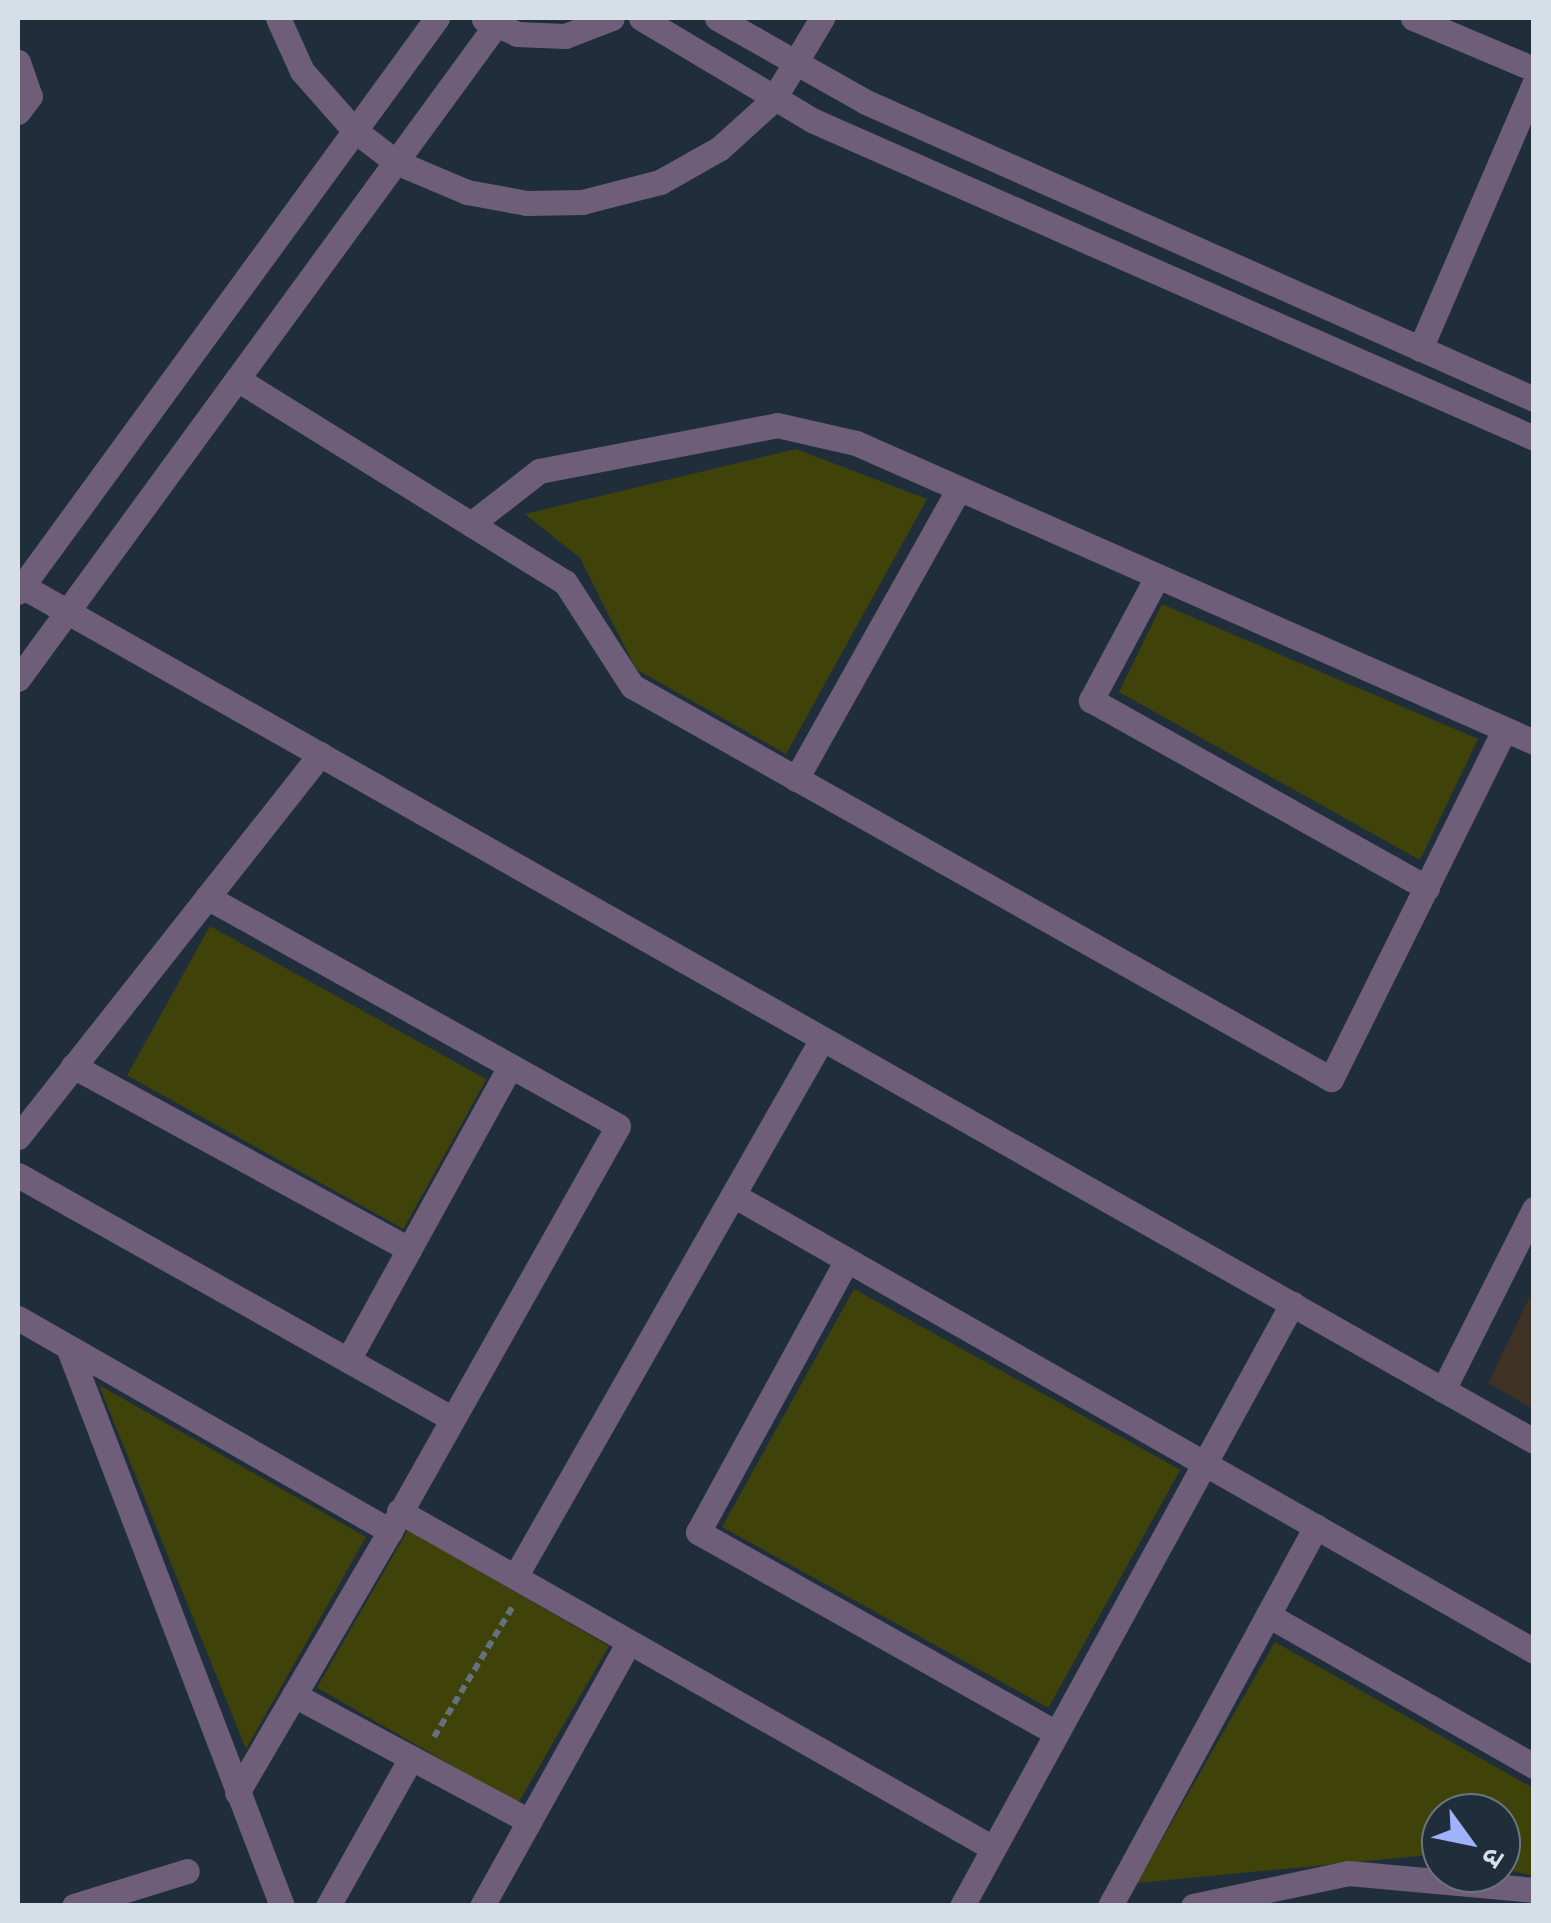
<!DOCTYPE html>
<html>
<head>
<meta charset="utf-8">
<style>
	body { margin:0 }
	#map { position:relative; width:1551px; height:1923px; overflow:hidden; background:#202e3b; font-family:Commissioner,"Noto Sans Devanagari",sans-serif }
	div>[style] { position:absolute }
	.education>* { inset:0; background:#3f3124 }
	.green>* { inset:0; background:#3f4309; transform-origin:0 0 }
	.path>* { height:6px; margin-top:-3px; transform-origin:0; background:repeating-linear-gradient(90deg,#65717c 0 8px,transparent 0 13px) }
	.minor>* { height:25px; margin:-12.5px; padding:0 12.5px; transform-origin:12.5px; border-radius:12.5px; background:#6e5e7a }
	span { translate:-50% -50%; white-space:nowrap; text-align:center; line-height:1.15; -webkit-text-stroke:9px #202e3b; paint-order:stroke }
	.frame { position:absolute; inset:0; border:20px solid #d6dfe7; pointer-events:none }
	.north { position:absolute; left:1421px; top:1793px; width:100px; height:100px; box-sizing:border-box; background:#202e3b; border:2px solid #697580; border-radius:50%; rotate:123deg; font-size:28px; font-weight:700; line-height:40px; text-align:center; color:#d6dfe7 }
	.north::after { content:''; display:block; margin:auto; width:35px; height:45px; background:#9fb3fd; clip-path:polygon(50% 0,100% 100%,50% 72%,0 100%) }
</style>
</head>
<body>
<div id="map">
	<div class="education">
		<i style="clip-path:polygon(1533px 1290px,1534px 1409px,1533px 1409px,1488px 1383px)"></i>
	</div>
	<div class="green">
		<i style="clip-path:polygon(796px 449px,927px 499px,786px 754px,636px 669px,580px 558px,525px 514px)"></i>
		<i style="clip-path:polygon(1162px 604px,1478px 739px,1420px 860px,1119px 692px)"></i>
		<i style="left:210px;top:926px;width:316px;height:171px;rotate:29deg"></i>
		<i style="left:854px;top:1289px;width:373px;height:272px;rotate:29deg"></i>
		<i style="clip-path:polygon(99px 1385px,366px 1537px,246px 1749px)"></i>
		<i style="left:408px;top:1530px;width:232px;height:182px;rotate:30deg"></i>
		<i style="clip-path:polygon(1275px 1642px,1533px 1788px,1533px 1876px,1501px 1868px,1501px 1813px,1441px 1813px,1441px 1854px,1137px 1883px)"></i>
	</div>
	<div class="path">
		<i style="left:434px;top:1737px;width:153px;rotate:-58.9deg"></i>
	</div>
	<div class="minor">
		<i style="left:278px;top:18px;width:58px;rotate:65.6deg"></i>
		<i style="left:302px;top:71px;width:79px;rotate:48.6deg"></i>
		<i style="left:354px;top:130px;width:53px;rotate:37.3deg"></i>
		<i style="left:396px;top:162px;width:77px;rotate:22.9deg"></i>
		<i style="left:467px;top:192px;width:61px;rotate:10.4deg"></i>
		<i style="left:527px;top:203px;width:55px;rotate:-1deg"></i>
		<i style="left:582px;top:202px;width:81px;rotate:-14.4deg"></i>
		<i style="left:660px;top:182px;width:69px;rotate:-29.5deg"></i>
		<i style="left:720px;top:148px;width:72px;rotate:-42.2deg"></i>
		<i style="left:773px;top:100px;width:96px;rotate:-59.1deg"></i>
		<i style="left:641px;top:18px;width:201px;rotate:30.8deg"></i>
		<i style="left:814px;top:121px;width:787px;rotate:23.76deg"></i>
		<i style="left:717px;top:18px;width:171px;rotate:29.4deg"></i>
		<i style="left:866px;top:102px;width:731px;rotate:23.97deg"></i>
		<i style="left:1413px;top:18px;width:131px;rotate:22.9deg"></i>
		<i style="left:484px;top:19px;width:36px;rotate:24deg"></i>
		<i style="left:517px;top:34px;width:48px;rotate:2.4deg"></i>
		<i style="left:565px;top:36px;width:50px;rotate:-21deg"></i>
		<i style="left:18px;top:62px;width:36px;rotate:71deg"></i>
		<i style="left:30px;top:96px;width:20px;rotate:127deg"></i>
		<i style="left:1420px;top:349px;width:288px;rotate:-66.7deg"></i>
		<i style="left:237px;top:379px;width:386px;rotate:31.8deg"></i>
		<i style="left:565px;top:582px;width:124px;rotate:57.2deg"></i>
		<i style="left:632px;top:686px;width:802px;rotate:29.35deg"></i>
		<i style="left:1331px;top:1079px;width:390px;rotate:-63.6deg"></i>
		<i style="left:471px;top:524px;width:86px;rotate:-37.9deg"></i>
		<i style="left:539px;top:471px;width:242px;rotate:-10.9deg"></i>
		<i style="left:777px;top:425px;width:81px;rotate:12.8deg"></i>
		<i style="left:856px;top:443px;width:741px;rotate:23.8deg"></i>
		<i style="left:1157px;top:577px;width:140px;rotate:118.2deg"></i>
		<i style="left:1091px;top:700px;width:385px;rotate:29.2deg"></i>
		<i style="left:22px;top:586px;width:1737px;rotate:29.49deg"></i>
		<i style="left:18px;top:592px;width:711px;rotate:-53.87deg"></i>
		<i style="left:18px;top:679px;width:809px;rotate:-53.85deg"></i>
		<i style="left:796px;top:779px;width:333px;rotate:-60.7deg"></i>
		<i style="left:207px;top:897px;width:470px;rotate:29.1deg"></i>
		<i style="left:618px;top:1126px;width:465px;rotate:119.4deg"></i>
		<i style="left:822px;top:1039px;width:619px;rotate:119.71deg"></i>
		<i style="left:515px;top:1577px;width:549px;rotate:29.55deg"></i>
		<i style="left:73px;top:1066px;width:383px;rotate:28.6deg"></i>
		<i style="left:18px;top:1137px;width:488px;rotate:-51.7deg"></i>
		<i style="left:18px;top:1175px;width:494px;rotate:29.3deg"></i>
		<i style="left:733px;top:1195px;width:922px;rotate:29.65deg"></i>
		<i style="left:847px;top:1260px;width:310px;rotate:118.7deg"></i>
		<i style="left:698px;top:1532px;width:411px;rotate:29.3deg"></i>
		<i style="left:18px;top:1318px;width:429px;rotate:29.8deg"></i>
		<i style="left:390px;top:1531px;width:303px;rotate:120.3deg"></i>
		<i style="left:68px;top:1347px;width:599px;rotate:69.05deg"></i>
		<i style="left:348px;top:1360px;width:336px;rotate:-61.1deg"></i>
		<i style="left:1443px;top:1390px;width:203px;rotate:-63.3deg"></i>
		<i style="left:399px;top:1511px;width:133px;rotate:29.6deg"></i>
		<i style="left:1268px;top:1615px;width:306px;rotate:29.6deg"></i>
		<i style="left:294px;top:1695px;width:267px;rotate:28.2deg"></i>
		<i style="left:74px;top:1906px;width:118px;rotate:-17.2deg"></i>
		<i style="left:328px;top:1906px;width:170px;rotate:-60.7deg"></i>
		<i style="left:482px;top:1906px;width:302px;rotate:-60.9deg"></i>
		<i style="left:962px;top:1906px;width:687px;rotate:-61.27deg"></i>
		<i style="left:1110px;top:1906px;width:432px;rotate:-61.5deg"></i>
		<i style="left:1193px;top:1906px;width:158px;rotate:-12deg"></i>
		<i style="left:1348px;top:1873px;width:187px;rotate:5.2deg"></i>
	</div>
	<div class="frame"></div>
	<div class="north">उ</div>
</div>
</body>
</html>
